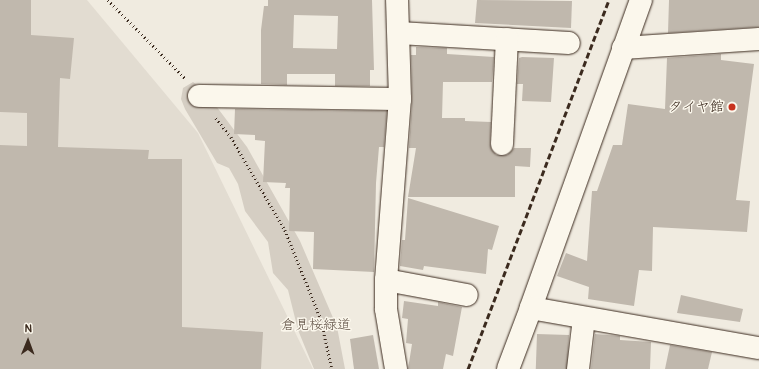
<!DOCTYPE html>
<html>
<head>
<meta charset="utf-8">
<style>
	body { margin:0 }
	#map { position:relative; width:759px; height:369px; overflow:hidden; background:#f0ebe0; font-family:Pangolin,"Klee One",sans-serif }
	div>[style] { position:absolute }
	.built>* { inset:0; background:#e2dcd1 }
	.green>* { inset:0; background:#d5cec3 }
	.building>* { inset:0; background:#c0b8ad; transform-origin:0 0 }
	.path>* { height:2.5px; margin-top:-1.25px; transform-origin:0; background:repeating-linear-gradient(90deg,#3b2a1e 0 1px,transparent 0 4px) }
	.roads { filter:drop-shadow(0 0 1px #3b2a1e) drop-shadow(0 0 1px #3b2a1e) }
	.minor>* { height:22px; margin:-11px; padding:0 11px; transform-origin:11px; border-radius:11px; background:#fbf7ec }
	.rail>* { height:3px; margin-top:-1.5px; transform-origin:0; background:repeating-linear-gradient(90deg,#3b2a1e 0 6px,transparent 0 9px) }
	.dots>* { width:11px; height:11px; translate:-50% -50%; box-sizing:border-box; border:2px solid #fbf7ec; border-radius:50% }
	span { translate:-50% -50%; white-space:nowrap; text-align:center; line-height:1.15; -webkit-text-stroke:3px #fbf7ec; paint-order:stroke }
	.poi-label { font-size:14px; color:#3b2a1e }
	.right { translate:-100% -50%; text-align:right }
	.park-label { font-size:14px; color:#625347 }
	.north { position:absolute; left:8px; top:321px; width:40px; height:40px; -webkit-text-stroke:3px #fbf7ec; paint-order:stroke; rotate:1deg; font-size:11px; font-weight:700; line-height:16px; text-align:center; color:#3b2a1e }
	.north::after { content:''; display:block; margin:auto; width:14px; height:18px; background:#3b2a1e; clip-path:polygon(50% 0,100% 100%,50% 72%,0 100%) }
</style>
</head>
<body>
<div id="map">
	<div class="built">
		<i style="clip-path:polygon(0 0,87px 0,198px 133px,313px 369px,0 369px)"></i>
	</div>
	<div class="green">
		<i style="clip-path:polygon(193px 82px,204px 90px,247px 147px,300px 241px,337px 327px,345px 369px,314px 369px,298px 330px,288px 290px,273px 273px,268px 242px,245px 211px,238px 184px,229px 168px,217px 163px,185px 109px,181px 99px,183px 88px)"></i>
	</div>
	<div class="building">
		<i style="clip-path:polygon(0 0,31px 0,31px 35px,74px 38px,70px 79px,60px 78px,58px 147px,149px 150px,148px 159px,182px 159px,182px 327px,263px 332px,261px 369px,0 369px,0 145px,27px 146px,27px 113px,0 112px)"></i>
		<i style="clip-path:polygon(evenodd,268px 0,372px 0,374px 70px,370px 70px,370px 86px,335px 86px,335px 74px,287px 74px,287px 85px,261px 84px,261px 30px,264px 6px,268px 6px,268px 0,294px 15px,338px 16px,337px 49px,293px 48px,294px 15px)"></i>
		<i style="clip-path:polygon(477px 0,572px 1px,571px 28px,475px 23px)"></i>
		<i style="clip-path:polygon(669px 0,759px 0,759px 27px,668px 33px)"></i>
		<i style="clip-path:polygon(416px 47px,447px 48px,447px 54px,494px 57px,492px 82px,443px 82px,442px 118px,465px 118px,465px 121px,491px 122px,490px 144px,496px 155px,507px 155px,514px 148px,531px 148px,530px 167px,515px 166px,515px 197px,408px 197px,416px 148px,409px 148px,412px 100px,411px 55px,416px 55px)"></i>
		<i style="clip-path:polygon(721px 54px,721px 60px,754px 64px,736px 200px,750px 201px,747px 232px,653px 227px,652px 271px,639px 270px,634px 306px,588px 299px,589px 287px,557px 276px,566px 253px,587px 261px,592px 191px,597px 191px,613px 145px,622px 145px,628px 104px,665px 109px,667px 58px)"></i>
		<i style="clip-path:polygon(522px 57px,554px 58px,551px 102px,522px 101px,523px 84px,517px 84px,519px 58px)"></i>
		<i style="clip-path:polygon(235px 109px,387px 111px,384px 147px,379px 147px,376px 183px,374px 272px,313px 269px,314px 232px,289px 231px,290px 188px,285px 188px,286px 183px,263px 182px,265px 141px,255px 140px,255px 135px,234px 134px)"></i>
		<i style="clip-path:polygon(408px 198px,499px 226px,492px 250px,488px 249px,486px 274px,424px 266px,423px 270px,400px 266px,402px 240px,405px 240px)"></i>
		<i style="clip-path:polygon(681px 295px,743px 309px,740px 322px,677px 313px)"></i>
		<i style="clip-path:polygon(404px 301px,438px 306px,438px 302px,462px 307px,453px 356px,446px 354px,443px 369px,408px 369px,412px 344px,406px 343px,408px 319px,402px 318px)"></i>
		<i style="left:537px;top:334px;width:32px;height:35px;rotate:2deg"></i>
		<i style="clip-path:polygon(595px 334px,620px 336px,620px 340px,651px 342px,650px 369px,591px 369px)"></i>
		<i style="clip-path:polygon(373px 335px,379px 369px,354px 369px,350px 339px)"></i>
		<i style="clip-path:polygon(670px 345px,712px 352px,708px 369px,665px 369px)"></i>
	</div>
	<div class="path">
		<i style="left:108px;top:0;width:111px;rotate:45.4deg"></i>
		<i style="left:216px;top:118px;width:24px;rotate:52deg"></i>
		<i style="left:231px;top:137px;width:108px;rotate:59.9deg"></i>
		<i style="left:285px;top:230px;width:96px;rotate:68deg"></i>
		<i style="left:321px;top:319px;width:51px;rotate:77.6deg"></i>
	</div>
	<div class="roads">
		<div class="minor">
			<i style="left:641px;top:0;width:327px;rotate:109.7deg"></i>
			<i style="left:531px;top:308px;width:231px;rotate:10deg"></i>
			<i style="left:399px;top:33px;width:170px;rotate:3.4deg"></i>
			<i style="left:623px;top:48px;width:136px;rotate:-3.8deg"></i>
			<i style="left:199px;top:96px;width:201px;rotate:0.9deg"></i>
			<i style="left:502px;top:144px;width:105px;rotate:-87.3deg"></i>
			<i style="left:386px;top:280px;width:82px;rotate:10.5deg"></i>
			<i style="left:396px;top:369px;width:61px;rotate:-99.5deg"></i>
			<i style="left:386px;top:309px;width:29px;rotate:-90deg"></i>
			<i style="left:386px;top:280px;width:182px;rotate:-85.6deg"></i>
			<i style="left:400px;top:99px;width:99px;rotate:-91.7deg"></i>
			<i style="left:508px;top:369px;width:65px;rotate:-69.3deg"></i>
			<i style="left:578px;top:369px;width:51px;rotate:-83.3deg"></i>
		</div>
	</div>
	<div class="rail">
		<i style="left:468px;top:369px;width:395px;rotate:-69.1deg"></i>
	</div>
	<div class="dots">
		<i style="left:732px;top:107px;background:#c8321e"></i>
	</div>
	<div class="poi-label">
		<span class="right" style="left:724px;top:107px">タイヤ館</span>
	</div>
	<div class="park-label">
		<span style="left:316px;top:325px">倉見桜緑道</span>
	</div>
	<div class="north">N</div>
</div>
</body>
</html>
